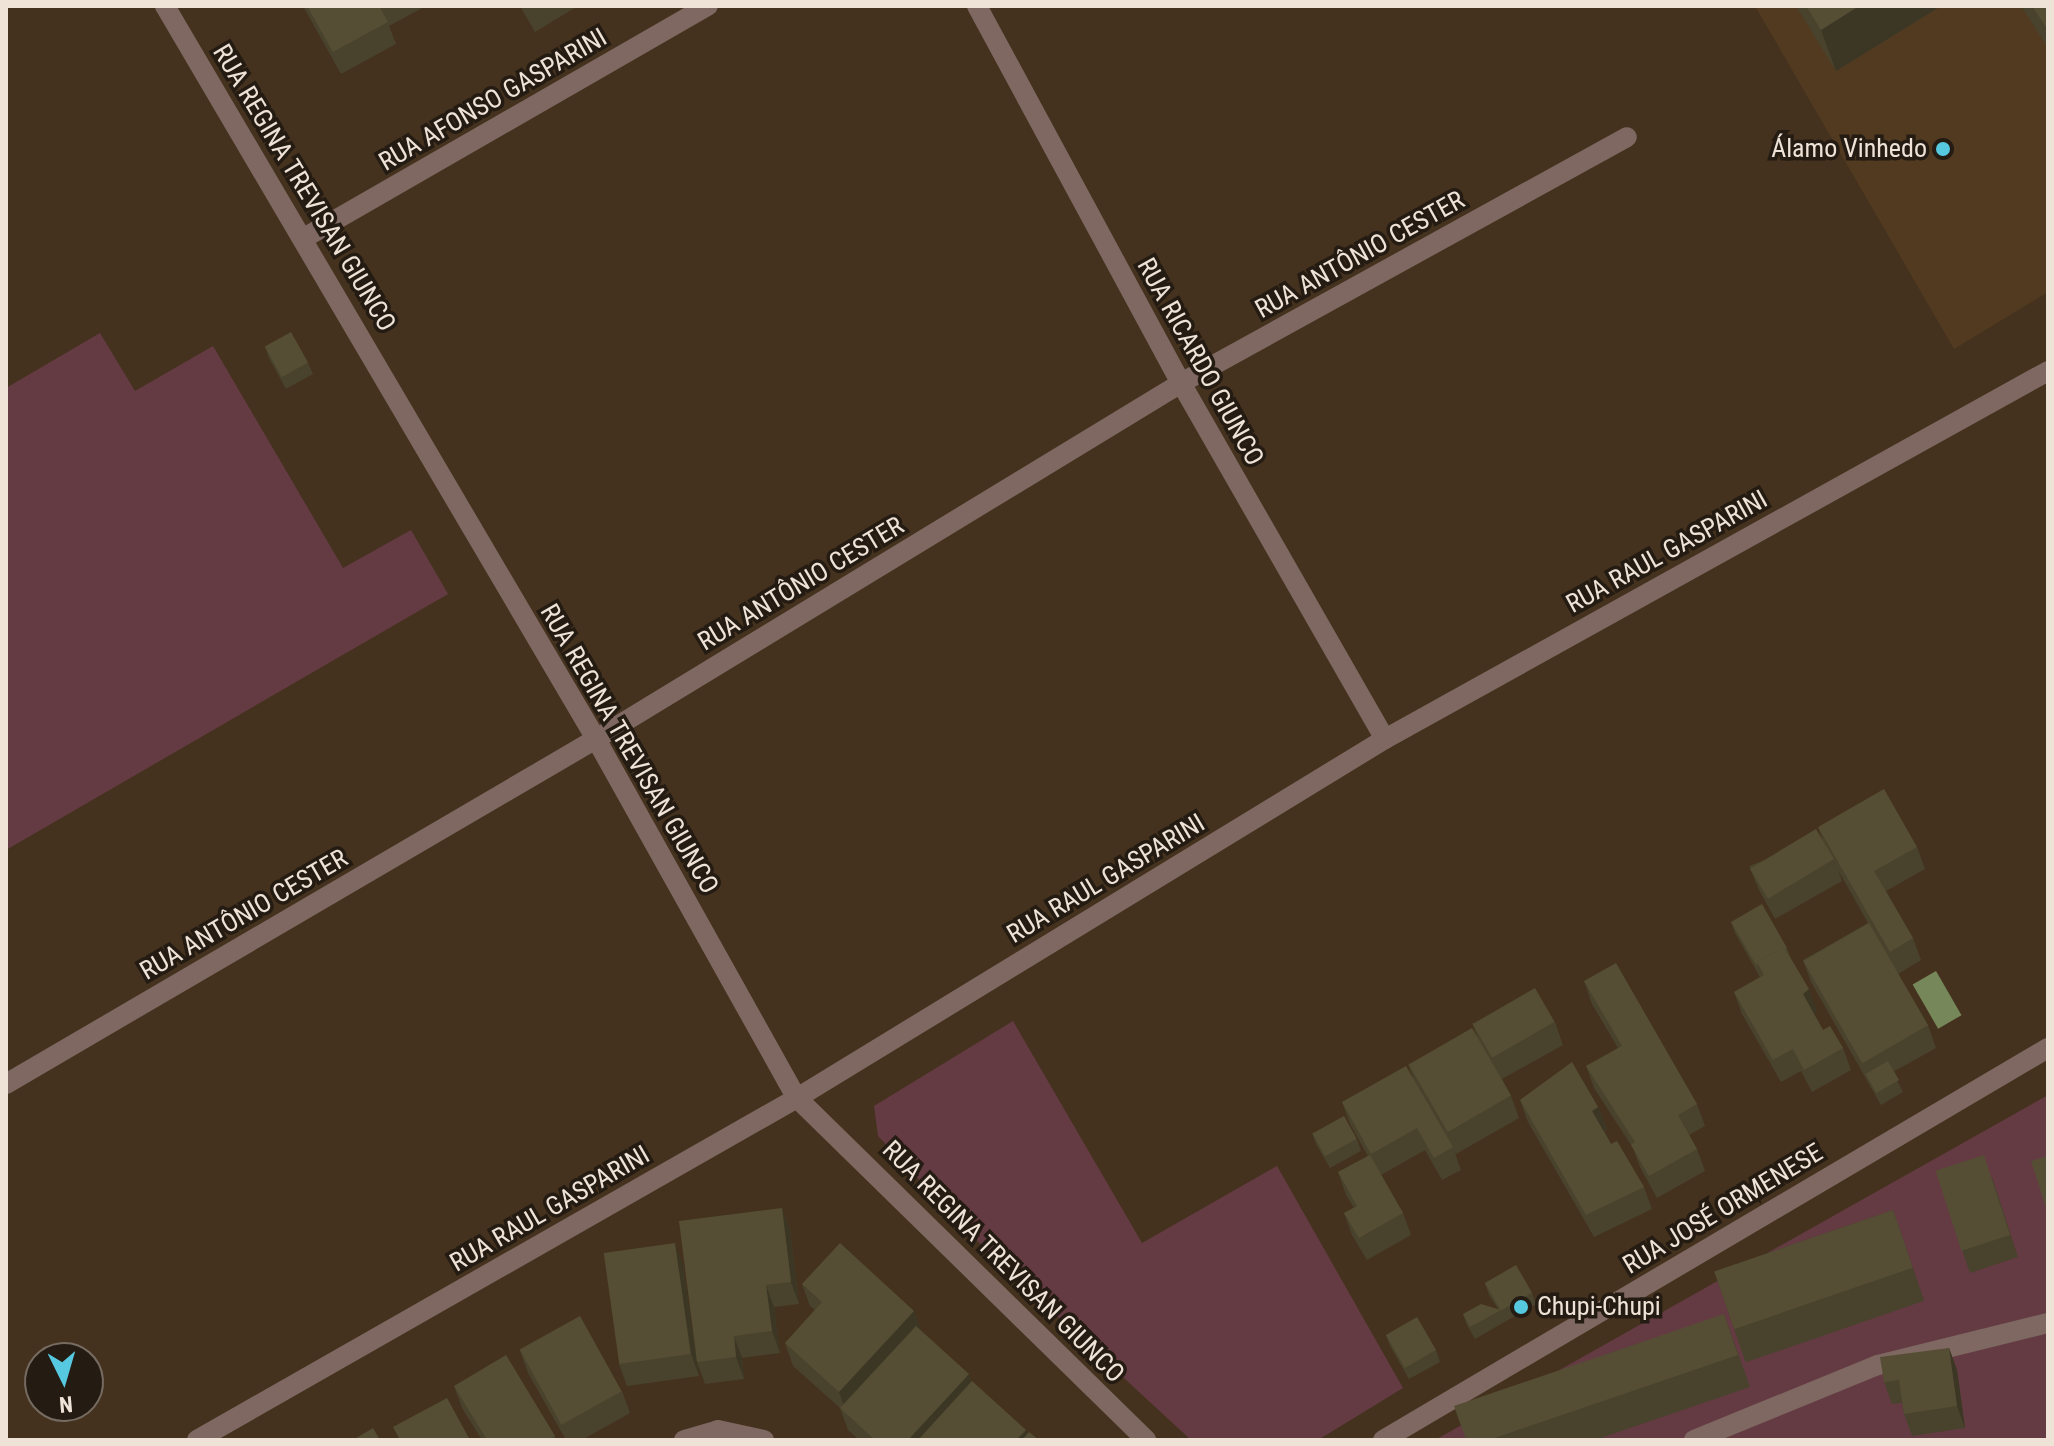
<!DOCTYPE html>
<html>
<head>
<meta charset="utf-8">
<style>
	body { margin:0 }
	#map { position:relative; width:2054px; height:1446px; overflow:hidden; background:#44321e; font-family:"Roboto Condensed",sans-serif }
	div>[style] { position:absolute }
	.built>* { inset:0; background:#523a21 }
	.green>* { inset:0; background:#643b43 }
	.water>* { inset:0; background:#76885a; transform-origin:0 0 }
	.lane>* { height:20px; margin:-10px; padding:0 10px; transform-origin:10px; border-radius:10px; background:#7e6861 }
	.street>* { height:20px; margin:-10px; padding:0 10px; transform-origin:10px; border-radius:10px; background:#7e6861 }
	.wall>* { inset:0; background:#49432d; transform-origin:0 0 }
	.shaded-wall>* { inset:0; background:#3c3724 }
	.building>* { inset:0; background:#554e34; transform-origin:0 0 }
	.dots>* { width:22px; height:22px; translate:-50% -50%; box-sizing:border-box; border:4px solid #241b13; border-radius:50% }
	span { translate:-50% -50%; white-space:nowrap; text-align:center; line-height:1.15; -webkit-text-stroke:7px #241b13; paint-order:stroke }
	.street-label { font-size:26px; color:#efe3d7 }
	.poi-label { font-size:26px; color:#efe3d7 }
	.right { translate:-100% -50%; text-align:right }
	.left { translate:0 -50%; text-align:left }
	.frame { position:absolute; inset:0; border:8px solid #efe3d7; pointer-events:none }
	.north { position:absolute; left:24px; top:1342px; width:80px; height:80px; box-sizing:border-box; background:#241b13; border:2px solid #756b61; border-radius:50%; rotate:175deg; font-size:22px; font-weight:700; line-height:32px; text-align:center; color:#efe3d7 }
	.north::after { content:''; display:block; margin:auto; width:28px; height:36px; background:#56c9e1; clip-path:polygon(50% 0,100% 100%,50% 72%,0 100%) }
</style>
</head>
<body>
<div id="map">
	<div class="built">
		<i style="clip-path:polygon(1755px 6px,2048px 6px,2048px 292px,1954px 349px)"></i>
	</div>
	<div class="green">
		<i style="clip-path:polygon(100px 333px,135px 391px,213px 346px,343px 568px,411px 530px,448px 594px,6px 850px,6px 388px)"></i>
		<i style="clip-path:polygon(1013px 1021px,1142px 1243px,1277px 1166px,1403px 1388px,1318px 1440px,1191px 1440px,993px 1257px,878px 1136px,874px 1106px)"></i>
		<i style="clip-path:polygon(2048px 1095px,2048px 1440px,1435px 1440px)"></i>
	</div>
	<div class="water">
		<i style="left:1936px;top:971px;width:51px;height:27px;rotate:60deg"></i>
	</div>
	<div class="lane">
		<i style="left:1694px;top:1440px;width:199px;rotate:-22.2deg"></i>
		<i style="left:1878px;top:1365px;width:175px;rotate:-13.9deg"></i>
	</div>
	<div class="street">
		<i style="left:165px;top:6px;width:850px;rotate:59.54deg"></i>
		<i style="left:596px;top:739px;width:411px;rotate:60.8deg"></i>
		<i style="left:797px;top:1098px;width:489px;rotate:44.4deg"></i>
		<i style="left:977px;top:6px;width:429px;rotate:61.6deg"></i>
		<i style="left:1181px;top:383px;width:410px;rotate:60.2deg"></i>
		<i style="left:304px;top:238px;width:466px;rotate:-29.9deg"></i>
		<i style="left:6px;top:1084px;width:683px;rotate:-30.32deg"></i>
		<i style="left:596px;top:739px;width:685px;rotate:-31.32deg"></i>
		<i style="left:1181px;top:383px;width:509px;rotate:-28.88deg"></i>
		<i style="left:197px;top:1440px;width:691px;rotate:-29.68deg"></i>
		<i style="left:797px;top:1098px;width:689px;rotate:-31.41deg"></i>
		<i style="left:1385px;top:739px;width:758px;rotate:-29.03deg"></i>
		<i style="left:684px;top:1440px;width:35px;rotate:-16deg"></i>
		<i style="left:718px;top:1430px;width:47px;rotate:12.3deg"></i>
		<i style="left:1383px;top:1440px;width:772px;rotate:-30.52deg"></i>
	</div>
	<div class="wall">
		<i style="clip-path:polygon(303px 6px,426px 6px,389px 26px,396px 44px,341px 74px)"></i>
		<i style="clip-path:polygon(520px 6px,578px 6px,535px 32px)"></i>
		<i style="clip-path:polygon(1796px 6px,1941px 6px,1836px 71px)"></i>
		<i style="clip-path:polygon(2021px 6px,2048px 6px,2048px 48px)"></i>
		<i style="clip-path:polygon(265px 347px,308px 363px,313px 374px,286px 389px,269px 358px)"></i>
		<i style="clip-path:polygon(1818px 827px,1917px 847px,1925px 869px,1886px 891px,1913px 938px,1921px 960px,1898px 974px,1928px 1025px,1936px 1048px,1893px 1072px,1903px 1092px,1881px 1105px,1811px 982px,1803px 960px,1868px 923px,1838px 870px,1842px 881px,1775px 919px,1758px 888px,1749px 866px,1822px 839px)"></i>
		<i style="clip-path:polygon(1731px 922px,1787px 948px,1791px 959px,1817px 1012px,1814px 1014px,1823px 1030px,1843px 1048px,1851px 1070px,1812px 1092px,1801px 1071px,1781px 1082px,1742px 1014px,1734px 992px,1760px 977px,1735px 933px)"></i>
		<i style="clip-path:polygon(1584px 981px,1697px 1104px,1705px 1126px,1689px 1135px,1697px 1149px,1705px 1171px,1657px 1198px,1640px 1167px,1633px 1148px,1594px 1088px,1586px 1066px,1618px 1048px,1592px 1004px)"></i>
		<i style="clip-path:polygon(1555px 1022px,1563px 1045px,1502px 1079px,1511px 1096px,1519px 1118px,1456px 1154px,1455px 1153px,1461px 1170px,1442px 1180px,1425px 1150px,1381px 1175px,1403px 1213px,1411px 1235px,1367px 1260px,1352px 1235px,1344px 1213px,1354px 1208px,1346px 1195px,1338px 1172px,1368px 1156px,1350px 1124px,1342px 1102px,1413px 1078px,1408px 1064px,1478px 1039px,1472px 1023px)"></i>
		<i style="clip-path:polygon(1520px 1100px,1598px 1107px,1607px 1129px,1604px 1131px,1611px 1144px,1644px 1187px,1652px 1209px,1594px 1237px,1528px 1122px)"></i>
		<i style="clip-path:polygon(1312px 1133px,1357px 1139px,1361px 1151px,1330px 1168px,1316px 1144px)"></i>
		<i style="clip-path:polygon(1992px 1177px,2018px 1257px,1970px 1273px,1962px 1250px)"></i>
		<i style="clip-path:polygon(782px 1208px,790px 1230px,799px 1304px,774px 1307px,780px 1353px,742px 1358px,744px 1379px,705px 1384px,697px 1362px,699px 1376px,627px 1386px,619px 1364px,683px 1265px,696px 1357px)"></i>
		<i style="left:1893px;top:1210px;width:96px;height:189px;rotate:71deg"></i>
		<i style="clip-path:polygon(1485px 1283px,1532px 1293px,1536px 1304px,1475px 1339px,1467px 1325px,1463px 1314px,1498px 1309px,1489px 1295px)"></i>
		<i style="clip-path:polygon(802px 1284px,921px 1331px,972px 1382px,1027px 1434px,1039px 1440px,859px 1440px,848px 1430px,840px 1408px,793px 1366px,785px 1343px,815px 1310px,810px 1306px)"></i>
		<i style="clip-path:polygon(1724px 1314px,1750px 1387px,1595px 1440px,1466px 1440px)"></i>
		<i style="clip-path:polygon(1386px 1335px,1436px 1350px,1440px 1362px,1409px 1379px,1390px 1346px)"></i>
		<i style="clip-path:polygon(1949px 1348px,1957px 1370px,1965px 1428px,1912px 1436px,1904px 1414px,1902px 1403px,1892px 1404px,1884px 1382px)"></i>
		<i style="clip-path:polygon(520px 1351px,622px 1391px,630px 1413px,582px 1440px,566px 1440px,528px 1373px)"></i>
		<i style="clip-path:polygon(454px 1386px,555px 1436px,556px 1440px,482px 1440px,462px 1408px)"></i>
	</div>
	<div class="shaded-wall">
		<i style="clip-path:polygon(1859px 6px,1941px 6px,1836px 71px,1821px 30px)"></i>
		<i style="clip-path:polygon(1809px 989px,1817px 1012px,1811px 1016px,1803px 994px)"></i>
		<i style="clip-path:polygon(1598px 1107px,1607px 1129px,1600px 1133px,1592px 1111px)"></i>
		<i style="clip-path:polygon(782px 1208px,790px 1230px,799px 1304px,791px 1282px)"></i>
		<i style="clip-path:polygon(675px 1243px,683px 1265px,699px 1376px,691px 1354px)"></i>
		<i style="clip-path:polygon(766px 1285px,774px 1307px,780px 1353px,772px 1331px)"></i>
		<i style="clip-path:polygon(914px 1311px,922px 1333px,847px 1414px,839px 1392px)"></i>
		<i style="clip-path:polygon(734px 1336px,742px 1358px,744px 1379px,736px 1357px)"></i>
		<i style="clip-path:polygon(1949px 1348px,1957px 1370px,1965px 1428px,1957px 1406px)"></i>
		<i style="clip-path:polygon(969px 1374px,977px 1396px,937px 1440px,908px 1440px)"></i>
		<i style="clip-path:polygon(1026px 1430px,1030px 1440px,1016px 1440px)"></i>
	</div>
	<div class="building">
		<i style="clip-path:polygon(307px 6px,379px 6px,388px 22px,333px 52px)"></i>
		<i style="clip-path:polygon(1806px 6px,1859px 6px,1821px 30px)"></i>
		<i style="clip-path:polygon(2032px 6px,2048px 6px,2048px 30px)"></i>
		<i style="left:291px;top:332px;width:35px;height:30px;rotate:61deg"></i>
		<i style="clip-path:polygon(1884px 789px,1917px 847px,1874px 871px,1913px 938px,1890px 952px,1818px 827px)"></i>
		<i style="left:1816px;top:829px;width:35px;height:77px;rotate:59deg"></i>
		<i style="clip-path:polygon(1762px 904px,1787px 948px,1785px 949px,1784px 947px,1757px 962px,1758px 964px,1756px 965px,1731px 922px)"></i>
		<i style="left:1869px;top:923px;width:118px;height:76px;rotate:60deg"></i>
		<i style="clip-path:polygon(1784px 947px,1809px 989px,1803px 994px,1823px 1030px,1830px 1026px,1843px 1048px,1804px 1070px,1793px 1049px,1773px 1060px,1734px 992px,1764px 975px,1757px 962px)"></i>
		<i style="clip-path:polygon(1616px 963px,1697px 1104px,1678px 1115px,1697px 1149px,1649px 1176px,1631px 1145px,1635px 1142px,1586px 1066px,1622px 1046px,1584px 981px)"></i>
		<i style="left:1535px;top:988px;width:39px;height:72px;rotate:60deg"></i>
		<i style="left:1472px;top:1028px;width:78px;height:73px;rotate:60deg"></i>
		<i style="left:1888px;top:1061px;width:22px;height:26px;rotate:60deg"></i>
		<i style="clip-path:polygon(1572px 1062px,1598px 1107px,1592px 1111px,1611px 1144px,1617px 1141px,1644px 1187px,1586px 1215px,1520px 1100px)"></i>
		<i style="clip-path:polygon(1406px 1066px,1453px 1147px,1434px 1158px,1417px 1128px,1371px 1154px,1342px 1102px)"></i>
		<i style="left:1344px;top:1116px;width:26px;height:36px;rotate:61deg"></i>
		<i style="clip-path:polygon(1370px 1155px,1403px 1213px,1359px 1238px,1344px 1213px,1357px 1206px,1338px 1172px)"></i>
		<i style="left:1984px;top:1155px;width:84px;height:51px;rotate:72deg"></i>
		<i style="clip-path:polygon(2048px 1156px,2048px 1214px,2031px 1161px)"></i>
		<i style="clip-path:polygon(782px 1208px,791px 1282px,766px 1285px,772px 1331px,734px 1336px,736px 1357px,697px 1362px,679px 1221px)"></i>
		<i style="left:1893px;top:1210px;width:61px;height:189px;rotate:71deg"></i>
		<i style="left:675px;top:1243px;width:112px;height:72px;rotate:82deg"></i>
		<i style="clip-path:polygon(840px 1243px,914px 1311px,839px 1392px,785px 1343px,822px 1302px,802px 1284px)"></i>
		<i style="left:1516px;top:1265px;width:32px;height:36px;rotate:60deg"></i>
		<i style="clip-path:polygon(1481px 1304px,1501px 1310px,1470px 1327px,1463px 1314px)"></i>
		<i style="clip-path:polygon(1724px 1314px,1738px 1355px,1489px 1440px,1466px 1440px,1454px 1406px)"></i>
		<i style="left:580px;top:1316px;width:86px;height:69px;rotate:61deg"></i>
		<i style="left:1417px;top:1317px;width:38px;height:36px;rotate:60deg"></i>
		<i style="clip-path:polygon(916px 1326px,969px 1374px,908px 1440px,875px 1440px,840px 1408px)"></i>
		<i style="clip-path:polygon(1949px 1348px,1957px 1406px,1904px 1414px,1899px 1380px,1884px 1382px,1880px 1357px)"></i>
		<i style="clip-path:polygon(506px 1355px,555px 1436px,549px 1440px,487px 1440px,454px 1386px)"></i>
		<i style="clip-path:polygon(972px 1381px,1026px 1430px,1016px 1440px,918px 1440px)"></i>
		<i style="clip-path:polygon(447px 1398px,470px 1440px,400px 1440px,393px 1427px)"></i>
		<i style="clip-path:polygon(373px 1428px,380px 1440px,353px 1440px)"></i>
		<i style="clip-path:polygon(1029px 1432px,1039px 1440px,1022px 1440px)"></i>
	</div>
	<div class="dots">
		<i style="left:1943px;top:149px;background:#56c9e1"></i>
		<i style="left:1521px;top:1307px;background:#56c9e1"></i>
	</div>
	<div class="street-label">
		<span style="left:493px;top:100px;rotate:-30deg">RUA AFONSO GASPARINI</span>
		<span style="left:304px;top:188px;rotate:59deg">RUA REGINA TREVISAN GIUNCO</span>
		<span style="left:1360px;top:255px;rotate:-29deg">RUA ANTÔNIO CESTER</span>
		<span style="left:1200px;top:362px;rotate:61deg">RUA RICARDO GIUNCO</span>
		<span style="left:1667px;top:552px;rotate:-29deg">RUA RAUL GASPARINI</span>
		<span style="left:801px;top:584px;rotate:-31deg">RUA ANTÔNIO CESTER</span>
		<span style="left:629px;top:749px;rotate:60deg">RUA REGINA TREVISAN GIUNCO</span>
		<span style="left:1106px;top:879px;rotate:-31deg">RUA RAUL GASPARINI</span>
		<span style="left:244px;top:915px;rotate:-30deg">RUA ANTÔNIO CESTER</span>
		<span style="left:550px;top:1209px;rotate:-30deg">RUA RAUL GASPARINI</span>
		<span style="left:1723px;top:1209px;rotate:-31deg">RUA JOSÉ ORMENESE</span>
		<span style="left:1003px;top:1262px;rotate:45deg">RUA REGINA TREVISAN GIUNCO</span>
	</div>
	<div class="poi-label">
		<span class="right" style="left:1927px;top:149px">Álamo Vinhedo</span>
		<span class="left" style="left:1537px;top:1307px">Chupi-Chupi</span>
	</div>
	<div class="frame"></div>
	<div class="north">N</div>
</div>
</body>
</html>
